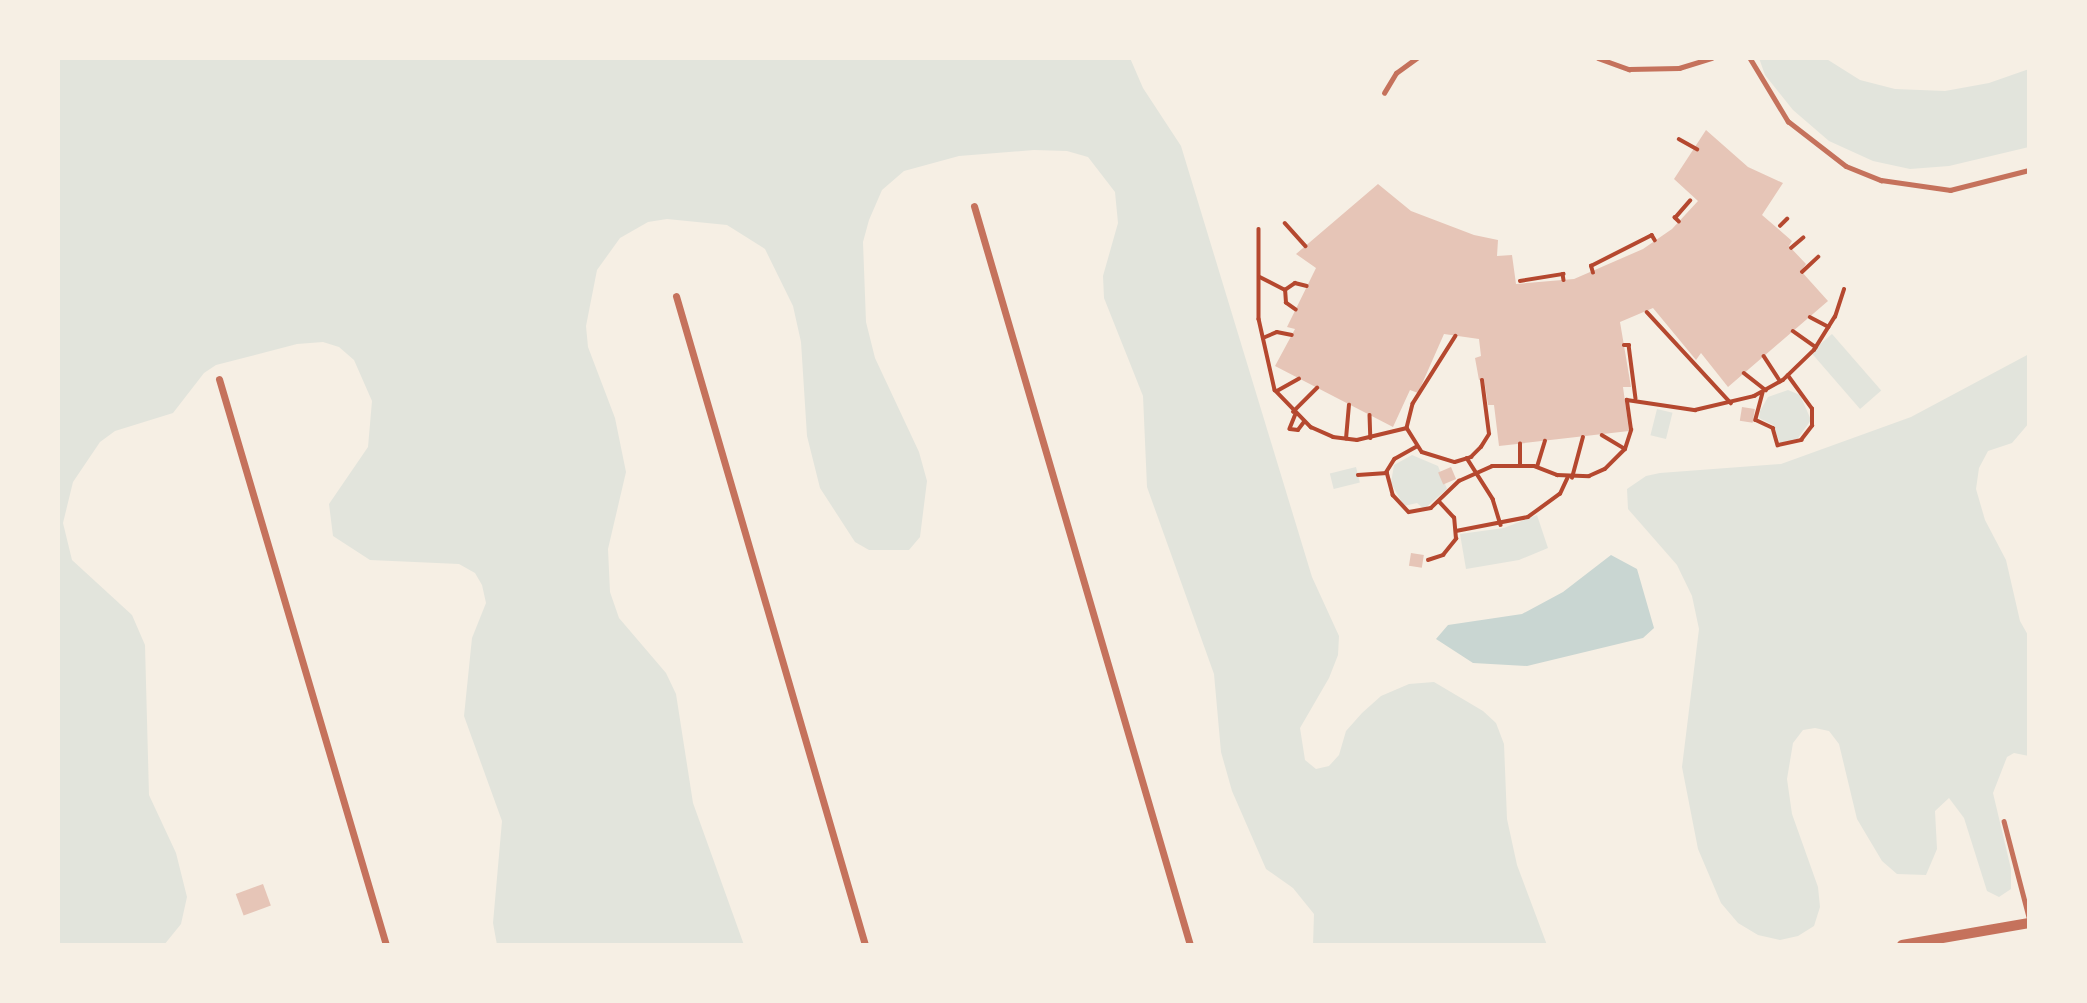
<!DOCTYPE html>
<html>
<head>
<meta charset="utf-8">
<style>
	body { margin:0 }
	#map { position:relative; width:2087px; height:1003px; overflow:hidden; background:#f6efe4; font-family:Inter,sans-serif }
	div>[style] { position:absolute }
	.green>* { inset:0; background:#e2e4dc; transform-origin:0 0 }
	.water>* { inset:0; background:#c9d6d2 }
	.building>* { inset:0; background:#e6c5b7; transform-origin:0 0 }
	.path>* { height:3.5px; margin:-1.75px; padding:0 1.75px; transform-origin:1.75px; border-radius:1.75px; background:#b5482f }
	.service>* { height:4.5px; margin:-2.25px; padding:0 2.25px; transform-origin:2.25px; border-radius:2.25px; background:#c5725c }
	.minor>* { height:7px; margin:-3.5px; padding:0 3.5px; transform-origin:3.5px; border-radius:3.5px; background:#c5725c }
	.tertiary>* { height:10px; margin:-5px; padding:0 5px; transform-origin:5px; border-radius:5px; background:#c5725c }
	span { translate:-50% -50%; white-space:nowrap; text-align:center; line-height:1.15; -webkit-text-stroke:7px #f6efe4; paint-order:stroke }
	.frame { position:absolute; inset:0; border:60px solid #f6efe4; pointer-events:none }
</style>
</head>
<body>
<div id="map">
	<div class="green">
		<i style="clip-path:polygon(58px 58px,1130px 58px,1143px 88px,1181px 146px,1312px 577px,1339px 636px,1338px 655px,1329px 678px,1300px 728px,1305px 760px,1316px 769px,1329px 766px,1339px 755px,1346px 731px,1362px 713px,1381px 696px,1409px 684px,1434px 682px,1483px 711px,1496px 723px,1504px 744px,1507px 819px,1517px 865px,1547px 945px,1313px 945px,1314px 914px,1293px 888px,1266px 869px,1232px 791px,1221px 752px,1214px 674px,1147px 487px,1143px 396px,1104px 298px,1103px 276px,1118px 223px,1115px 192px,1088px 157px,1067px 151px,1034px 150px,959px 156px,904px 171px,882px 190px,869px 220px,863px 242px,866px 322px,875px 358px,919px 452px,927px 481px,920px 537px,909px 550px,869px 550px,855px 542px,820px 488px,807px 436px,801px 342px,793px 306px,765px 249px,727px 225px,667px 219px,648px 222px,620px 238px,597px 270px,586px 326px,588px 347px,615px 418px,626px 472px,608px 549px,610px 592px,619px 618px,666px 673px,676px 694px,693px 803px,744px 945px,497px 945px,493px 923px,502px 821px,464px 716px,472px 638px,486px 603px,482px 585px,475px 573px,459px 564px,370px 560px,333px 536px,329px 504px,368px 447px,372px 401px,354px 360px,339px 347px,323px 342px,297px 344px,216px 365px,204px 373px,173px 413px,115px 431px,100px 442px,73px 482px,63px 523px,72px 560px,132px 615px,145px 645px,149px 795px,176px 853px,187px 897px,181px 924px,164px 945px,58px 945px)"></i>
		<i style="clip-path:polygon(1759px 58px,1825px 58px,1860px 80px,1895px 89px,1945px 91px,1989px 83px,2029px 69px,2029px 147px,1949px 166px,1910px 169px,1873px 161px,1829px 141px,1793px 110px,1765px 75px)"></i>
		<i style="left:1832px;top:334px;width:75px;height:28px;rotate:49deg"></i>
		<i style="clip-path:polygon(2029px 354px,2029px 423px,2012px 443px,1988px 451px,1979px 468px,1976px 489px,1985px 520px,2006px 560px,2020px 621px,2029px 637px,2029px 756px,2014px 753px,2007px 757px,1993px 793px,2011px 869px,2011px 889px,1999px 897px,1987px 891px,1964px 818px,1949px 798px,1935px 811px,1937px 849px,1926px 875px,1897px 874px,1882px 861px,1857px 819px,1839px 744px,1829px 731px,1815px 728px,1803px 730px,1793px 743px,1787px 779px,1792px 814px,1818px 887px,1820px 907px,1814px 926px,1798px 936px,1780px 940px,1758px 935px,1738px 923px,1721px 903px,1698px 849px,1682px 767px,1699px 629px,1692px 596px,1677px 565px,1628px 509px,1627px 489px,1646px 476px,1660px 473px,1781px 464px,1911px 417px)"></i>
		<i style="clip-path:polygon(1788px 390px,1800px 395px,1811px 420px,1796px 441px,1780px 443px,1773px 425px,1759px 418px,1760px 411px,1768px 397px)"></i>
		<i style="left:1657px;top:409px;width:16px;height:27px;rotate:14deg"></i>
		<i style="clip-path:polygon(1412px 455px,1438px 466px,1447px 489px,1424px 509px,1417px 503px,1404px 506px,1391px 483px,1394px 465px)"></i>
		<i style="left:1356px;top:467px;width:16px;height:27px;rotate:76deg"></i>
		<i style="clip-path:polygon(1537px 515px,1548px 548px,1519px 560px,1466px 569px,1460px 534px,1504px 528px)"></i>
	</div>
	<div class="water">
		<i style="clip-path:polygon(1611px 555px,1637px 569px,1654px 628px,1643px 638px,1527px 666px,1473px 663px,1436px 639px,1448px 625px,1522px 614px,1563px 592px)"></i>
	</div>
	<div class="building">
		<i style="clip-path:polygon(1706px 130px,1748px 167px,1783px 183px,1762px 215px,1792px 241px,1789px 246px,1806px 264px,1801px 271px,1828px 301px,1728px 387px,1701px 353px,1696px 360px,1653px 308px,1620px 322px,1631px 387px,1623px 387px,1629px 431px,1499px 446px,1494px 405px,1488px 405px,1484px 379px,1479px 380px,1475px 358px,1481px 356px,1479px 339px,1444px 334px,1418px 393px,1410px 390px,1393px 427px,1275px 366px,1295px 329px,1287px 327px,1316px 268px,1296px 254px,1378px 184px,1411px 211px,1474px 235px,1498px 240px,1497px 256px,1512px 255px,1516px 284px,1574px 279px,1643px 249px,1672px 229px,1698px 201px,1674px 179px)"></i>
		<i style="left:1742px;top:407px;width:13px;height:14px;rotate:9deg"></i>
		<i style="left:1451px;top:467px;width:13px;height:14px;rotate:67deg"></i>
		<i style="left:1411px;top:553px;width:13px;height:13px;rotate:9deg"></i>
		<i style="left:263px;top:884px;width:23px;height:29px;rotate:70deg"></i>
	</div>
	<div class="path">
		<i style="left:1679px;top:139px;width:21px;rotate:29deg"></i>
		<i style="left:1679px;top:222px;width:6px;rotate:-135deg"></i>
		<i style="left:1675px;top:218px;width:23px;rotate:-49deg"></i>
		<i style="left:1285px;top:223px;width:31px;rotate:48deg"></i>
		<i style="left:1780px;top:226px;width:10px;rotate:-45deg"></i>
		<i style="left:1259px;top:229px;width:90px;rotate:90deg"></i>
		<i style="left:1259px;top:319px;width:73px;rotate:77.3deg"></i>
		<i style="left:1275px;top:390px;width:52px;rotate:45.8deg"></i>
		<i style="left:1311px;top:427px;width:24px;rotate:24deg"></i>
		<i style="left:1333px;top:437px;width:24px;rotate:7deg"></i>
		<i style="left:1357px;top:440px;width:51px;rotate:-13.5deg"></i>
		<i style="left:1791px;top:248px;width:16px;rotate:-40deg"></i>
		<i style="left:1802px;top:272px;width:22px;rotate:-43deg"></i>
		<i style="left:1593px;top:273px;width:7px;rotate:-106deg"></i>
		<i style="left:1591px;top:266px;width:68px;rotate:-26.9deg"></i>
		<i style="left:1652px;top:235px;width:6px;rotate:59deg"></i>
		<i style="left:1260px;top:277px;width:28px;rotate:27deg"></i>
		<i style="left:1520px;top:281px;width:44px;rotate:-9.2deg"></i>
		<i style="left:1563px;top:274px;width:6px;rotate:81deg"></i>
		<i style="left:1296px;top:310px;width:12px;rotate:-145deg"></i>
		<i style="left:1286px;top:303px;width:13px;rotate:-94deg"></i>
		<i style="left:1285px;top:290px;width:12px;rotate:-35deg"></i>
		<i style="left:1295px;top:283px;width:12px;rotate:14deg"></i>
		<i style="left:1647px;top:312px;width:124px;rotate:47.3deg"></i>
		<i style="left:1810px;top:317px;width:21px;rotate:28deg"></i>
		<i style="left:1793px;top:331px;width:28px;rotate:35deg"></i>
		<i style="left:1456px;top:336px;width:80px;rotate:122.3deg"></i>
		<i style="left:1413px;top:404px;width:25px;rotate:104deg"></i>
		<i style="left:1407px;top:428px;width:28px;rotate:58deg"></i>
		<i style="left:1422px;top:452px;width:34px;rotate:17deg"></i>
		<i style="left:1455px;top:462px;width:17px;rotate:-17deg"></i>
		<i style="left:1471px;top:457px;width:14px;rotate:-45deg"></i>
		<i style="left:1481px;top:447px;width:15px;rotate:-58deg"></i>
		<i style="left:1489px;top:434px;width:54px;rotate:-97.4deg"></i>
		<i style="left:1263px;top:338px;width:15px;rotate:-23deg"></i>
		<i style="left:1277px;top:332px;width:15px;rotate:11deg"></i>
		<i style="left:1624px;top:345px;width:5px"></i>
		<i style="left:1629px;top:345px;width:54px;rotate:82.6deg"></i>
		<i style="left:1764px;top:356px;width:30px;rotate:57deg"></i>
		<i style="left:1744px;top:373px;width:28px;rotate:38deg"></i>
		<i style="left:1277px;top:391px;width:25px;rotate:-29deg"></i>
		<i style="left:1763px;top:393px;width:28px;rotate:105deg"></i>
		<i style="left:1756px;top:420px;width:19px;rotate:25deg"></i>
		<i style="left:1773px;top:428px;width:18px;rotate:74deg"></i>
		<i style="left:1778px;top:445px;width:24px;rotate:-12deg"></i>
		<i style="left:1801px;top:440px;width:18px;rotate:-52deg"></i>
		<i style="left:1812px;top:426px;width:17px;rotate:-90deg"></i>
		<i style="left:1812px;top:409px;width:41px;rotate:-126deg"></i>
		<i style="left:1293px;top:412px;width:34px;rotate:-45deg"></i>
		<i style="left:1296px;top:414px;width:16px;rotate:112deg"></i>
		<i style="left:1290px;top:429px;width:8px;rotate:7deg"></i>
		<i style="left:1298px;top:430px;width:10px;rotate:-53deg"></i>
		<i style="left:1370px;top:415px;width:23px;rotate:88deg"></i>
		<i style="left:1602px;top:435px;width:27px;rotate:31deg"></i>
		<i style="left:1346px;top:439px;width:34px;rotate:-85deg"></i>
		<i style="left:1417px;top:447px;width:25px;rotate:151deg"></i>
		<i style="left:1395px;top:459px;width:15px;rotate:122deg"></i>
		<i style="left:1387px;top:472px;width:24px;rotate:75deg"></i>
		<i style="left:1393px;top:495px;width:23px;rotate:47deg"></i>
		<i style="left:1409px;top:512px;width:22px;rotate:-10deg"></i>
		<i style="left:1431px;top:508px;width:39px;rotate:-44deg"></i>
		<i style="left:1459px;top:481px;width:36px;rotate:-24deg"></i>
		<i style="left:1492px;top:466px;width:42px"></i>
		<i style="left:1534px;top:466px;width:25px;rotate:21deg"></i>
		<i style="left:1557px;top:475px;width:32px;rotate:2deg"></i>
		<i style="left:1589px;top:476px;width:17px;rotate:-24deg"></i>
		<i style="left:1605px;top:469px;width:28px;rotate:-45deg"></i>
		<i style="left:1625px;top:449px;width:20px;rotate:-72deg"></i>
		<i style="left:1631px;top:430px;width:30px;rotate:-98deg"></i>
		<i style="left:1627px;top:400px;width:69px;rotate:8.4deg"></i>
		<i style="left:1695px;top:410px;width:61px;rotate:-13.3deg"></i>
		<i style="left:1754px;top:396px;width:33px;rotate:-29deg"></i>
		<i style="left:1783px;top:380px;width:43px;rotate:-44.1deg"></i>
		<i style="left:1814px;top:350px;width:39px;rotate:-58deg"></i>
		<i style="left:1835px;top:317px;width:29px;rotate:-72deg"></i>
		<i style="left:1467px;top:458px;width:49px;rotate:57.6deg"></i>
		<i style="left:1493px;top:499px;width:27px;rotate:73deg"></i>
		<i style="left:1520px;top:465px;width:21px;rotate:-90deg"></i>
		<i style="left:1537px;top:467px;width:27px;rotate:-73deg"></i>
		<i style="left:1358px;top:475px;width:29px;rotate:-4deg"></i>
		<i style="left:1572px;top:478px;width:42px;rotate:-75deg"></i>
		<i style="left:1456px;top:531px;width:73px;rotate:-11deg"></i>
		<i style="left:1528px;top:517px;width:39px;rotate:-36deg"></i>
		<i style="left:1560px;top:494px;width:19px;rotate:-65deg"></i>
		<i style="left:1428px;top:560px;width:16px;rotate:-18deg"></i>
		<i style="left:1443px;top:555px;width:21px;rotate:-51deg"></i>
		<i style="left:1456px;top:539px;width:21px;rotate:-95deg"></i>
		<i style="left:1454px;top:518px;width:22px;rotate:-133deg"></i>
	</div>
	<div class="service">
		<i style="left:1598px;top:58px;width:33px;rotate:20deg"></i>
		<i style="left:1629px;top:69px;width:50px;rotate:-1.1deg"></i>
		<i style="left:1679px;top:68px;width:34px;rotate:-17deg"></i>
		<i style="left:1750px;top:58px;width:74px;rotate:58.9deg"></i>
		<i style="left:1788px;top:121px;width:73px;rotate:37.8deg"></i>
		<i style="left:1846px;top:166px;width:38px;rotate:22deg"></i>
		<i style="left:1881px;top:180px;width:70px;rotate:8.2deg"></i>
		<i style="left:1950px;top:190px;width:81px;rotate:-14.2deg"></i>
		<i style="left:1384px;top:93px;width:23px;rotate:-59deg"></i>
		<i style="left:1396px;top:73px;width:26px;rotate:-36deg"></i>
		<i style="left:2004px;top:821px;width:99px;rotate:75.4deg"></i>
	</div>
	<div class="minor">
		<i style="left:974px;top:206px;width:770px;rotate:73.71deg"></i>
		<i style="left:676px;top:296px;width:676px;rotate:73.76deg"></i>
		<i style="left:219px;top:379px;width:590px;rotate:73.56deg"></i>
	</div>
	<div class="tertiary">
		<i style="left:1902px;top:945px;width:129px;rotate:-9.8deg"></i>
	</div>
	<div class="frame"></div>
</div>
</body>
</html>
